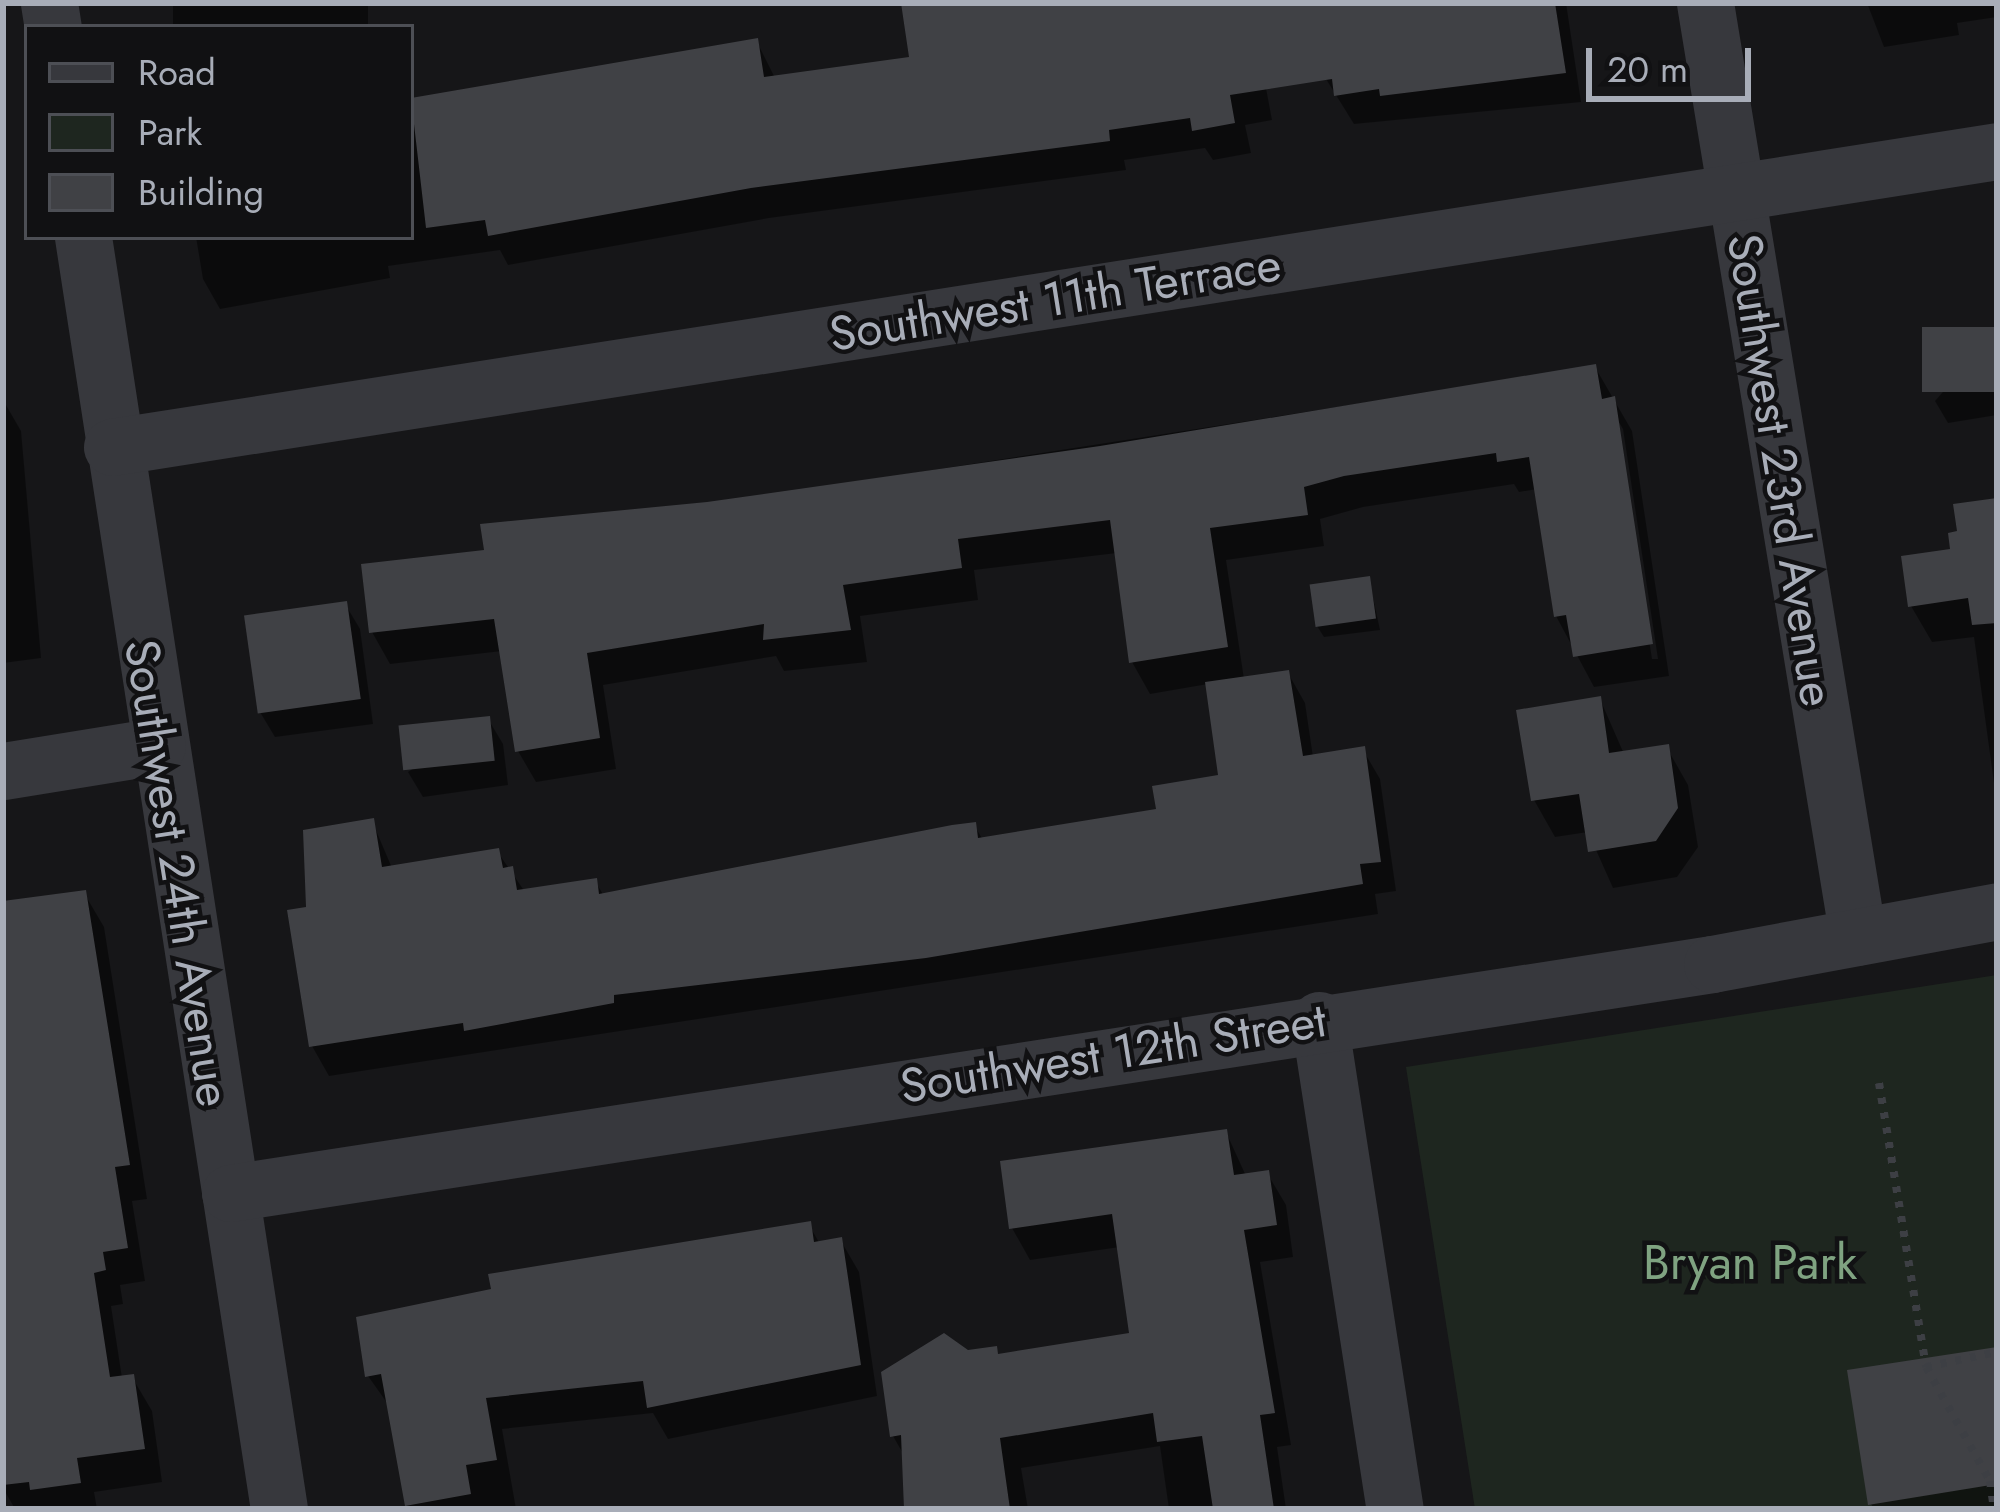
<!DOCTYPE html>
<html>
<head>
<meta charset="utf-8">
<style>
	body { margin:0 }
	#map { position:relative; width:2000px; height:1512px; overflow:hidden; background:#161618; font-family:Jost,sans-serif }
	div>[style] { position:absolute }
	.green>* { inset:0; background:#1e261f }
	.shadow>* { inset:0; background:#0007; transform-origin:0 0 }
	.building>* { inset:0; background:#404145; transform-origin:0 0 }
	.path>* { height:8px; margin-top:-4px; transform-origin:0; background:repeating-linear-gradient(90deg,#3d3f44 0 6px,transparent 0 15px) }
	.street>* { height:57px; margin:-28.5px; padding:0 28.5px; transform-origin:28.5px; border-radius:28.5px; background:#37383d }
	span { translate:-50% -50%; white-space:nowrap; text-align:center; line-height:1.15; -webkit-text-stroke:9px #111113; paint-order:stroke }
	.street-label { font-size:48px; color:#a8adb8 }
	.park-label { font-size:48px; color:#7fa381 }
	.frame { position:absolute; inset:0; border:6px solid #a8adb8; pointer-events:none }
	.legend { position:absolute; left:24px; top:24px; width:390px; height:216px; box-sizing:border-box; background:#111113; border:3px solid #4d4f55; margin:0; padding:15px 21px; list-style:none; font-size:36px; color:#a8adb8 }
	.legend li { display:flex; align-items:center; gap:24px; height:60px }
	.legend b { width:60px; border:3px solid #4d4f55 }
	.scale { position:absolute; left:1586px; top:48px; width:165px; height:54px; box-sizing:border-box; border:6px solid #a8adb8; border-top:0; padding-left:15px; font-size:36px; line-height:42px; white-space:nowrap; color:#a8adb8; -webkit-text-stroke:9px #111113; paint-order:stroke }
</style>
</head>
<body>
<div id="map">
	<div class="green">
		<i style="clip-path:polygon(1997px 975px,1997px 1509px,1475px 1509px,1406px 1067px)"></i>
	</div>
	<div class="shadow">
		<i style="left:173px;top:3px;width:195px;height:24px"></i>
		<i style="clip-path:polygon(904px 3px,1250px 3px,1272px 120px,1245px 125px,1251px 153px,1213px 160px,1205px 148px,1124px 160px,1126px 170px,769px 218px,508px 265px,500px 250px,388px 266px,390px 278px,220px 309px,203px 279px,196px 237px,411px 237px,411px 105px,757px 42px,775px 78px,912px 59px)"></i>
		<i style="clip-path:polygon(1323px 3px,1566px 3px,1581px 102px,1354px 124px,1326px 79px)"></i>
		<i style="clip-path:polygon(1867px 3px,1997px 3px,1997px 17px,1957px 23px,1959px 35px,1884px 47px)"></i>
		<i style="clip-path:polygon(1997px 330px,1997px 415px,1948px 423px,1935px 401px)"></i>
		<i style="clip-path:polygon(evenodd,1595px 367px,1632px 431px,1669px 676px,1594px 687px,1556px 616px,1537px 489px,1519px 492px,1514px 484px,1363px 507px,1320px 519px,1324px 546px,1226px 560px,1244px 679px,1288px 673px,1305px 703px,1313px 757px,1363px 750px,1380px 779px,1396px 891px,1375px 894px,1378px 914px,329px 1076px,312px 1046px,309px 910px,372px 821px,392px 868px,497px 851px,525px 892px,595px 881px,604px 896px,974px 825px,983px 840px,1159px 811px,1221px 777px,1208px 684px,1150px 694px,1132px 662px,1117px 553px,974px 570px,978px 600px,860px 616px,867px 662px,784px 671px,776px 656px,603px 685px,616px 769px,536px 782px,518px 751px,502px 651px,390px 664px,372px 632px,487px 553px,707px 505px,1595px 367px,1615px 416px,1623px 429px,1658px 659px,1652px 659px,1615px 416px)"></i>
		<i style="clip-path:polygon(3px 400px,21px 431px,41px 658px,3px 663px)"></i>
		<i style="clip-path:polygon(1997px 501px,1997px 805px,1974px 637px,1932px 642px,1911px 606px,1961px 533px)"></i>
		<i style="clip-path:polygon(1369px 579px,1380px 630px,1324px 637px,1317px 626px)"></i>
		<i style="clip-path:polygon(345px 604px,360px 629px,373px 724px,275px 737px,260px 712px)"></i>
		<i style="clip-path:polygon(1600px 699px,1624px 754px,1667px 748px,1688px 785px,1698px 847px,1677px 877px,1613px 888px,1588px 832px,1555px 837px,1534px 800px)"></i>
		<i style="clip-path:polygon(488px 719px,503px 744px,508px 785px,423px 797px,408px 772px)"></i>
		<i style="clip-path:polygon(84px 893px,104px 927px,147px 1199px,132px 1201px,145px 1281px,120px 1285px,123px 1304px,111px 1306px,122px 1378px,132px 1377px,152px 1411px,162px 1482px,94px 1492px,97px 1509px,15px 1509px,3px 1488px,3px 904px)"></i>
		<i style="clip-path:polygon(1226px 1132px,1246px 1176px,1267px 1173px,1286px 1205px,1293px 1257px,1260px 1262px,1291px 1445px,1277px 1447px,1286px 1509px,1169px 1509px,1160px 1446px,1021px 1468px,1028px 1509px,907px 1509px,905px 1457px,893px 1436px,967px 1353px,995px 1349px,999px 1356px,1132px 1335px,1120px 1247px,1030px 1260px,1012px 1228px)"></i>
		<i style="clip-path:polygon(809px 1225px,820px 1244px,841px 1241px,859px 1272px,877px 1396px,668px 1439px,653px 1413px,502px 1429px,516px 1509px,408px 1509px,390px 1407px,368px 1376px)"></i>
		<i style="clip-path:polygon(1997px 1350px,1997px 1509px,1874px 1509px,1871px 1504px)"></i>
	</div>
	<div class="building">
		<i style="clip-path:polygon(901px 3px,1555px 3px,1566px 73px,1380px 96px,1379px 89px,1334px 96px,1332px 79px,1230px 95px,1235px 123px,1192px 131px,1190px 118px,1109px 130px,1110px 141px,751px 188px,488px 236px,485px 220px,426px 228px,411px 98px,758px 38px,764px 77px,909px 57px)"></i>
		<i style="left:1997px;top:327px;width:65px;height:75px;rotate:90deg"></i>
		<i style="clip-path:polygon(1596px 364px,1602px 399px,1615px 396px,1653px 644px,1573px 657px,1566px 615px,1554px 617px,1529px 457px,1497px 462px,1496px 453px,1344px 476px,1304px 487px,1308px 515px,1210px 528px,1228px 647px,1129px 663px,1110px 520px,958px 539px,962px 568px,843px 585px,851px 630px,763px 640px,764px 624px,587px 653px,600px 738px,515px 752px,494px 619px,369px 633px,361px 564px,484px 550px,480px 524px,707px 502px,1100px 446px)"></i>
		<i style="clip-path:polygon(1997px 498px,1997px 623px,1972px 625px,1968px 598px,1908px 607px,1901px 556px,1950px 549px,1948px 533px,1957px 531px,1953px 504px)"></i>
		<i style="left:1370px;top:576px;width:43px;height:61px;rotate:82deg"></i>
		<i style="left:347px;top:601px;width:99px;height:104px;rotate:82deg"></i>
		<i style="clip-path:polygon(1289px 670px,1303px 756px,1365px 746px,1381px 862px,1360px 864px,1363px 884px,926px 958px,614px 995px,614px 1003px,464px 1031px,463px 1023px,309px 1047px,287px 910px,306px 907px,303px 830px,374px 818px,382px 867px,499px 848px,503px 868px,513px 866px,517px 890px,597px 878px,599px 894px,952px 825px,976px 822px,978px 838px,1156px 809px,1152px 786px,1218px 775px,1205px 682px)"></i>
		<i style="clip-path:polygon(1601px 696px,1609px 753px,1669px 744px,1678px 808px,1656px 841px,1588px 852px,1579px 794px,1531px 801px,1516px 710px)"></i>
		<i style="left:490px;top:716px;width:45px;height:92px;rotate:84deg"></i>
		<i style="clip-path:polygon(86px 890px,130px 1165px,115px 1167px,128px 1248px,103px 1252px,106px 1270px,94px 1273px,110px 1377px,134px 1374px,145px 1449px,77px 1458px,81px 1483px,30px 1490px,29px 1482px,3px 1485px,3px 901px)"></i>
		<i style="clip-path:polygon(1227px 1129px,1234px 1175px,1269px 1170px,1277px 1225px,1244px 1230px,1275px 1413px,1260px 1415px,1274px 1509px,1213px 1509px,1202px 1436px,1157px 1442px,1153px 1413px,1000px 1438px,1010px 1509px,904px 1509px,901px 1435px,890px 1437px,881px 1372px,944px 1333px,968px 1350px,997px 1346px,998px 1354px,1129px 1333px,1112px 1214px,1009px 1229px,1000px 1161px)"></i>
		<i style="clip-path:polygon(811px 1221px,814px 1242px,842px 1237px,861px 1365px,647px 1408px,643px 1381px,486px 1398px,497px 1460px,466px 1465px,471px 1494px,405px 1506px,381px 1374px,365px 1377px,356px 1317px,491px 1289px,488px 1274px)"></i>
		<i style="clip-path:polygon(1997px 1347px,1997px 1484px,1868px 1505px,1847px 1370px)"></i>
	</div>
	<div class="path">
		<i style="left:1879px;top:1083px;width:288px;rotate:80.6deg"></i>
		<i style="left:1926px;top:1367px;width:131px;rotate:60.7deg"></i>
		<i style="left:1990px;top:1481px;width:28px;rotate:82deg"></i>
		<i style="left:1926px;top:1367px;width:73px;rotate:-11.9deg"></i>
	</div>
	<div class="street">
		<i style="left:49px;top:3px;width:24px;rotate:81deg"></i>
		<i style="left:1705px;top:3px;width:946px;rotate:80.7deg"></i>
		<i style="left:83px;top:237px;width:1287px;rotate:81.24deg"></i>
		<i style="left:112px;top:447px;width:1908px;rotate:-8.92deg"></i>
		<i style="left:3px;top:771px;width:156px;rotate:-9.2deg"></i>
		<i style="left:1319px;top:1020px;width:495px;rotate:81.2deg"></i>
		<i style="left:230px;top:1193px;width:1500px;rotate:-8.78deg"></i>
		<i style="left:1712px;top:964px;width:290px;rotate:-10.5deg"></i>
	</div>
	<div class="street-label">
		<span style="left:1055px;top:299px;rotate:-9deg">Southwest 11th Terrace</span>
		<span style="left:1781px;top:470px;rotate:81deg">Southwest 23rd Avenue</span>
		<span style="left:178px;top:873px;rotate:81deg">Southwest 24th Avenue</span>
		<span style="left:1113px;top:1053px;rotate:-9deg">Southwest 12th Street</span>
	</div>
	<div class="park-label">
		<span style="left:1750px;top:1263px">Bryan Park</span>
	</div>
	<div class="frame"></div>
	<ul class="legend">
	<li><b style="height:15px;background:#37383d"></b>Road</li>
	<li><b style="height:33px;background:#1e261f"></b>Park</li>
	<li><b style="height:33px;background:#404145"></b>Building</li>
	</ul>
	<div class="scale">20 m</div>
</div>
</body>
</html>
